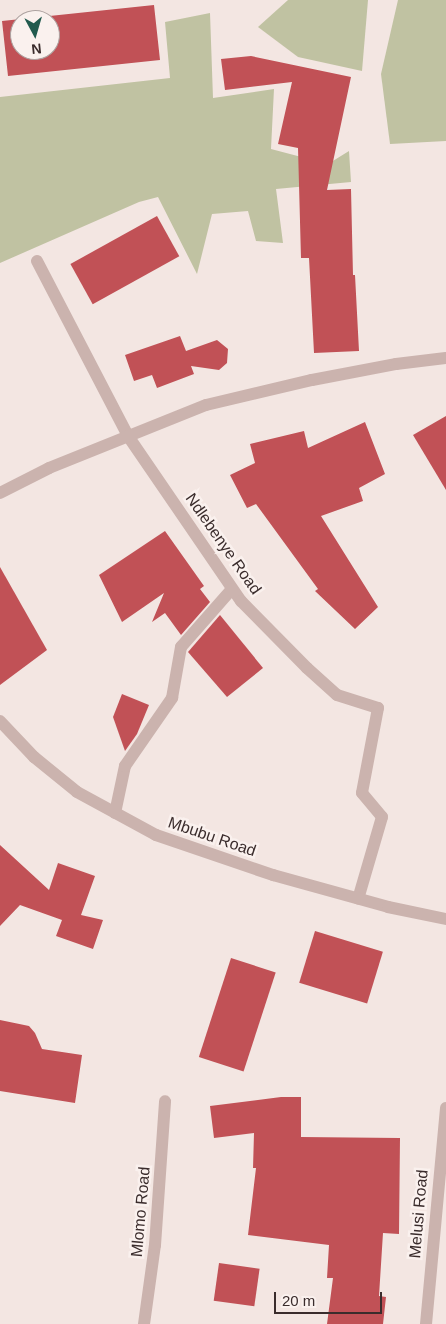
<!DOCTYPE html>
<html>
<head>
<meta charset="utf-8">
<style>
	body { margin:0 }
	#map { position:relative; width:446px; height:1324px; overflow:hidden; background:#f3e6e2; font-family:Arial,sans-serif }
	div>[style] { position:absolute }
	.green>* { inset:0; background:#c0c2a2 }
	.building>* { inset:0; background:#c15156; transform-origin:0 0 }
	.minor>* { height:12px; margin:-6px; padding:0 6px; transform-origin:6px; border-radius:6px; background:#cbb3ae }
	span { translate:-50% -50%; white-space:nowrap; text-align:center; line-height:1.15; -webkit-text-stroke:5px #faf1ee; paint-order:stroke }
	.street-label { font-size:16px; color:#3a2c2c }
	.north { position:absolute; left:10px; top:10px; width:50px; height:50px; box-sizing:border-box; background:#faf1ee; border:1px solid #ada2a0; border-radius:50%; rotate:174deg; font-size:14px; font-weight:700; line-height:20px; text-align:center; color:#3a2c2c }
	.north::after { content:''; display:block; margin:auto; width:18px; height:22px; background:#225a4e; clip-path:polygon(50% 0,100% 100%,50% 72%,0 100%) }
	.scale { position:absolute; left:274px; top:1292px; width:108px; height:22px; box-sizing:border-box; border:2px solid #3a2c2c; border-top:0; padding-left:6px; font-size:15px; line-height:18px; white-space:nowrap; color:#3a2c2c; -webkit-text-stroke:4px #faf1ee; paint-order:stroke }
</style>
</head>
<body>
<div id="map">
	<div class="green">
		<i style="clip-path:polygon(288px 0,368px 0,362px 71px,298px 57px,258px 27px)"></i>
		<i style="clip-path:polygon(398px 0,446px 0,446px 141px,390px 144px,381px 74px)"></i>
		<i style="clip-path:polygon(210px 13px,213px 98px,274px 89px,271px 149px,328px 164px,349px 151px,351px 182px,276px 189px,283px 243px,256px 241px,248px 211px,212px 214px,197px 274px,158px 197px,139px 202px,0 263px,0 97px,170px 78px,165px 22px)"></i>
	</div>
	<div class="building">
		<i style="clip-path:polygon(evenodd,154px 5px,160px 60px,8px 76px,2px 21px,154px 5px,20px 20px,50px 20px,50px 50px,20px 50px,20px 20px)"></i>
		<i style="clip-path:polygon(251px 56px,351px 77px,327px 190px,351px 189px,353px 275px,355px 275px,359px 351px,314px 353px,309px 258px,301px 258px,298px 148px,278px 144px,292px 82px,225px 90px,221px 59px)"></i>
		<i style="left:157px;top:216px;width:46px;height:99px;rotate:61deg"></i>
		<i style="clip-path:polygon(180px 336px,186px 351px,217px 340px,228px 349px,227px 363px,219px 370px,191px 366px,194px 374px,157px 388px,152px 375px,134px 381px,125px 355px)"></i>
		<i style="clip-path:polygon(446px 416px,446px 490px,413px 435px)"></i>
		<i style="clip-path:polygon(365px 422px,385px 474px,359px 488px,363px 501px,321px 516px,378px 607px,355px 629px,315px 591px,318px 589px,256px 504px,247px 508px,230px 475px,255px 463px,250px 444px,304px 431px,308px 448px)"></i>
		<i style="clip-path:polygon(165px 531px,204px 586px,200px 589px,210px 602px,181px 635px,165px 613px,152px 622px,164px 593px,122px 622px,99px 575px)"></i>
		<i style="clip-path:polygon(0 567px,47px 650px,0 685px)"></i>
		<i style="clip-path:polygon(220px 615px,263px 668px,227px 697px,188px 652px)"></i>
		<i style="clip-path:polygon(122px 694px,149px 705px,137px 734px,125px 751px,113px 717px)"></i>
		<i style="clip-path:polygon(0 845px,49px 890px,58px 863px,95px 876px,81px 915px,103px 920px,93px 949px,56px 936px,62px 920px,20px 905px,0 926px)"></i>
		<i style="left:315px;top:931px;width:71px;height:54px;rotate:17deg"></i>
		<i style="left:231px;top:958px;width:47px;height:104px;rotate:18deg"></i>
		<i style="clip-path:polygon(0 1020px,29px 1026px,35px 1033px,42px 1049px,82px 1055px,75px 1103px,0 1091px)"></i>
		<i style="clip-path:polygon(281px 1097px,301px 1097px,301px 1137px,400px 1138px,399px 1234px,383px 1233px,379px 1296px,386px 1297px,383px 1324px,327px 1324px,333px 1278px,327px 1278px,329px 1245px,248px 1235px,256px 1168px,253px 1168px,254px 1133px,214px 1138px,210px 1106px)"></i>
		<i style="left:219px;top:1263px;width:41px;height:38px;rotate:8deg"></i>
	</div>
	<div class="minor">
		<i style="left:37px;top:261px;width:197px;rotate:62.5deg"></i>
		<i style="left:128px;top:436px;width:200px;rotate:55.6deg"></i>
		<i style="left:241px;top:601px;width:94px;rotate:45.4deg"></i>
		<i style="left:307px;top:668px;width:40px;rotate:42deg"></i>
		<i style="left:337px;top:695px;width:43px;rotate:17.6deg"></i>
		<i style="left:378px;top:708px;width:86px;rotate:100.7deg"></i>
		<i style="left:362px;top:793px;width:31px;rotate:50deg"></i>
		<i style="left:382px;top:817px;width:85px;rotate:106.3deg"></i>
		<i style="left:0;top:493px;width:55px;rotate:-27deg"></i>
		<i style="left:49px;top:468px;width:169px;rotate:-21.9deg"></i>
		<i style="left:206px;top:405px;width:109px;rotate:-13.3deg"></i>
		<i style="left:312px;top:380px;width:86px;rotate:-10.8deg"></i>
		<i style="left:396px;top:364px;width:50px;rotate:-6.8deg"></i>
		<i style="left:0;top:721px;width:50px;rotate:46.6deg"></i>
		<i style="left:34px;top:757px;width:55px;rotate:39.1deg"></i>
		<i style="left:77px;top:792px;width:90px;rotate:28.6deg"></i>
		<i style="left:156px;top:835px;width:124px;rotate:18.9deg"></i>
		<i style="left:273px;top:875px;width:119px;rotate:15.5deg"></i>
		<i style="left:388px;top:907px;width:59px;rotate:11.7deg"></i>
		<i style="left:115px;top:813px;width:48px;rotate:-78deg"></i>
		<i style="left:125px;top:766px;width:83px;rotate:-55.3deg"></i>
		<i style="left:172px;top:698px;width:52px;rotate:-80deg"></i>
		<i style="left:181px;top:647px;width:77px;rotate:-48.7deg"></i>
		<i style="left:144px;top:1324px;width:80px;rotate:-82.1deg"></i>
		<i style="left:155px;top:1245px;width:144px;rotate:-86deg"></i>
		<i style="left:426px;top:1324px;width:217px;rotate:-84.7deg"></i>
	</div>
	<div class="street-label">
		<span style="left:223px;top:544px;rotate:55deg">Ndlebenye Road</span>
		<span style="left:212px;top:837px;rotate:19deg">Mbubu Road</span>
		<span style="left:141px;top:1212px;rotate:-85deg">Mlomo Road</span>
		<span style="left:419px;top:1214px;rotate:-85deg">Melusi Road</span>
	</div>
	<div class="north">N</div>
	<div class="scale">20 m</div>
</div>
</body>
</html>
